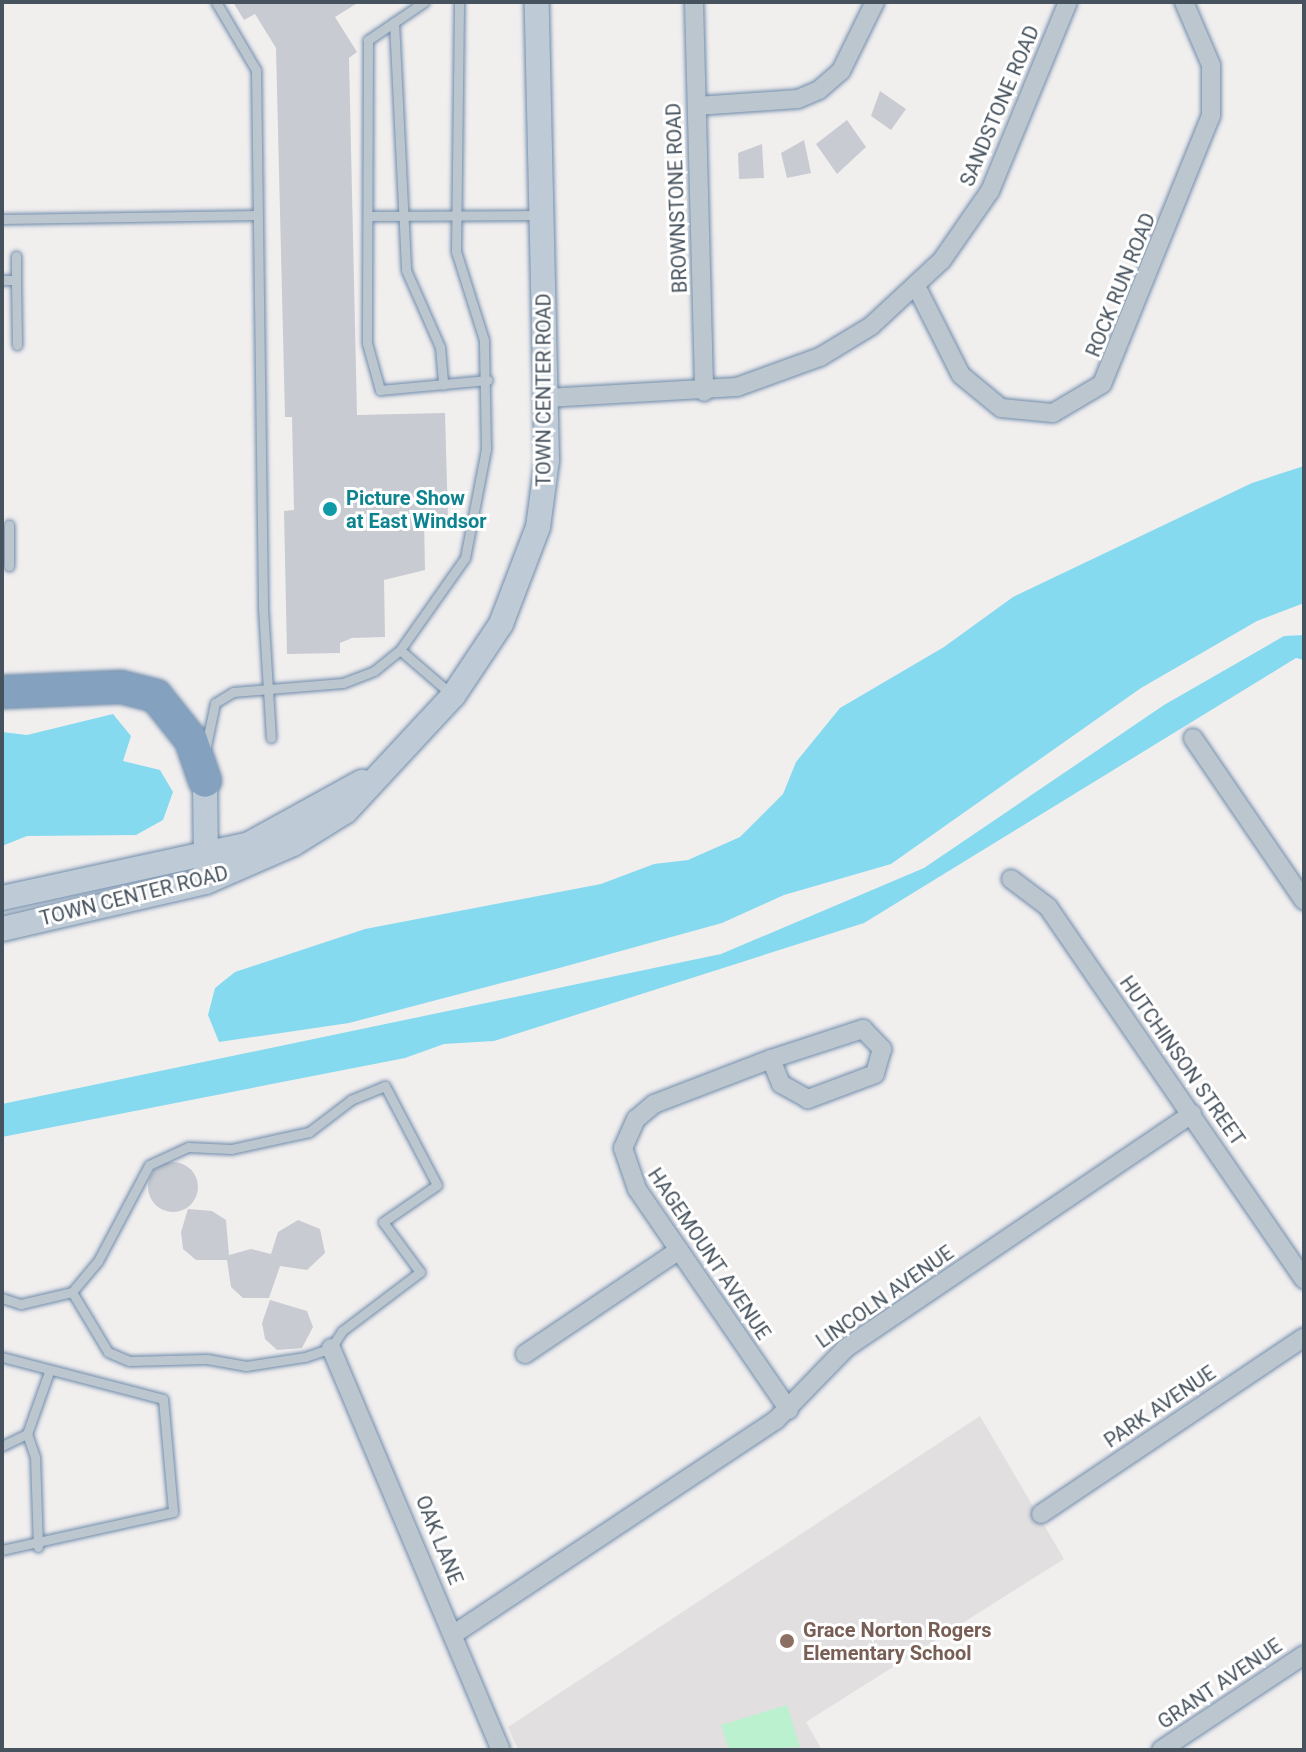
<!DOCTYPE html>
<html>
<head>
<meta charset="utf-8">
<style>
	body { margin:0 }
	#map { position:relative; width:1306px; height:1752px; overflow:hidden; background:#f1eeee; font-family:Roboto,sans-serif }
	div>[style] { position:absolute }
	.education>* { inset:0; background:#e2dfe0 }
	.green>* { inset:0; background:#bbf1cf }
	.water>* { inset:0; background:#86daef }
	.building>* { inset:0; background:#c8cbd1 }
	.round { border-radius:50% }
	.roads { filter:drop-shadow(0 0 2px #6f8cab) drop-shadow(0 0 2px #6f8cab) }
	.lane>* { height:9px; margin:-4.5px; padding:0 4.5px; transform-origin:4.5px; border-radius:4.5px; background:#bcc6ce }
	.street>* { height:18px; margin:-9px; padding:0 9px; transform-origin:9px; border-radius:9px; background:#bcc6ce }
	.secondary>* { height:24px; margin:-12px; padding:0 12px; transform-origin:12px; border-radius:12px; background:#becad6 }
	.highway>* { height:32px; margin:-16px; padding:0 16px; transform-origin:16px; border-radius:16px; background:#84a1bf }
	.dots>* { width:22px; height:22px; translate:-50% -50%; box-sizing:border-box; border:4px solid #fff; border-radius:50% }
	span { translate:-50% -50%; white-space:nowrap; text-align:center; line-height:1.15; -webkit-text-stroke:6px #fff; paint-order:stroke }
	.street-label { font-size:20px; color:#46525d }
	.culture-label { font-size:20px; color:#0d838f; font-weight:700 }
	.left { translate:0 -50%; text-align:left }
	.education-label { font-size:20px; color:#785e54; font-weight:700 }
	.frame { position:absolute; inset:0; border:4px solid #46525d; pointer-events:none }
</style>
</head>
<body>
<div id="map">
	<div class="education">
		<i style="clip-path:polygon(980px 1416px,1064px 1559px,806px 1722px,822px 1750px,518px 1750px,508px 1727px)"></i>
	</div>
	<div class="green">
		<i style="clip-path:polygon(787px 1705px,800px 1747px,729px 1750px,721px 1725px)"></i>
	</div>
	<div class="water">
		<i style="clip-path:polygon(1304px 466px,1304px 603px,1257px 621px,1141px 688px,891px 864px,784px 895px,722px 923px,563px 967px,349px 1023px,219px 1042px,208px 1015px,215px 988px,235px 972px,365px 929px,601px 884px,654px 864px,688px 860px,740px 837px,783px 794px,796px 762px,840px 708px,944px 647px,1013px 597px,1252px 483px)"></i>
		<i style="clip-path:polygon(1304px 635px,1304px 660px,1296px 658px,864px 923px,494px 1041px,444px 1044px,405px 1058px,2px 1137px,2px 1104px,721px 954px,924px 868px,1164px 705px,1284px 636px)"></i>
		<i style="clip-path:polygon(113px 714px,131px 736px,123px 761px,160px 770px,173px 792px,163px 820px,136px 835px,27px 836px,2px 846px,2px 732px,27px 735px)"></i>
	</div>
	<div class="building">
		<i style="clip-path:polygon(233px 2px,359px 2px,335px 17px,357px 52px,349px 58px,357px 415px,445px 413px,448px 519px,424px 520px,425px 570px,384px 580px,385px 637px,352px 638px,340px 643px,340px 653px,287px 654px,284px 511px,294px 510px,292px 417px,285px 417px,276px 48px,255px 14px,244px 20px)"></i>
		<i style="clip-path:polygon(880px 91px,906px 109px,891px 130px,871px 116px)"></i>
		<i style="clip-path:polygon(847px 120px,866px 147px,837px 174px,816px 144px)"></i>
		<i style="clip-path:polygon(804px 140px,811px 173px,787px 178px,781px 153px)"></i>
		<i style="clip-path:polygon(762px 144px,764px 178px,739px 179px,738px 153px)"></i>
		<i class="round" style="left:148px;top:1162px;width:50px;height:50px"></i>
		<i style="clip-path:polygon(188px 1209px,212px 1211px,226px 1220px,229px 1255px,251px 1249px,271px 1254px,278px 1232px,298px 1220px,320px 1229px,325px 1253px,307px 1270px,280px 1266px,269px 1298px,243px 1298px,231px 1287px,227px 1260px,196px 1260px,183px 1249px,181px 1232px)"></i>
		<i style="clip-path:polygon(270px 1300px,307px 1311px,313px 1327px,302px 1348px,277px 1350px,265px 1339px,262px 1323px)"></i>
	</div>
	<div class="roads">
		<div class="lane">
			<i style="left:216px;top:2px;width:79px;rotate:59.5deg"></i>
			<i style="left:256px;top:70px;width:538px;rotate:89.25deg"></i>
			<i style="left:263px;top:608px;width:130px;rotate:86.5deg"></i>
			<i style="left:424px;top:2px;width:68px;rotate:145.8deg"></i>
			<i style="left:368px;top:40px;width:303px;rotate:90.2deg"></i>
			<i style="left:367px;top:343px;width:49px;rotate:74.5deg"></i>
			<i style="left:380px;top:390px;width:108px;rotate:-5.3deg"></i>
			<i style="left:394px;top:22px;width:248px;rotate:87.2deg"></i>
			<i style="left:406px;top:270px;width:84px;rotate:66.2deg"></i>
			<i style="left:440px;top:347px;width:38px;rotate:85deg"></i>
			<i style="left:368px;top:216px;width:171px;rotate:-0.3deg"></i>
			<i style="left:2px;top:219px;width:255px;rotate:-0.9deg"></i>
			<i style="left:16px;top:256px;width:24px;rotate:90deg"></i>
			<i style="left:2px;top:280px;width:14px"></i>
			<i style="left:16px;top:280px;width:65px;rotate:89.1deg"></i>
			<i style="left:9px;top:525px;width:41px;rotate:90deg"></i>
			<i style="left:400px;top:650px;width:113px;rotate:-54.8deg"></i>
			<i style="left:465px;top:558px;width:111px;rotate:-79.1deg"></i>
			<i style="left:486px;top:449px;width:109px;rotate:-91.1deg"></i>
			<i style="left:484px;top:340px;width:93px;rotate:-107.5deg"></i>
			<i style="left:456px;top:251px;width:249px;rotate:-89.3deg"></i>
			<i style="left:206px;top:746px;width:44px;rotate:-78.2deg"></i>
			<i style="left:215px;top:703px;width:21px;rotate:-31deg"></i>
			<i style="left:233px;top:692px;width:110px;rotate:-4.7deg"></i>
			<i style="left:343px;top:683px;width:33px;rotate:-21deg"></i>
			<i style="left:374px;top:671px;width:33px;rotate:-39deg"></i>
			<i style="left:400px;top:650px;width:67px;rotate:40.8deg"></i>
			<i style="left:2px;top:1298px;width:20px;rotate:18deg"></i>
			<i style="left:21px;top:1304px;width:52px;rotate:-13.2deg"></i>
			<i style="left:72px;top:1292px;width:70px;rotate:59deg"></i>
			<i style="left:108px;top:1352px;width:23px;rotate:23deg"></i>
			<i style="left:129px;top:1361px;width:78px;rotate:-1.5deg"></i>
			<i style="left:207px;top:1359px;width:40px;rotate:10deg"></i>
			<i style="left:246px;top:1366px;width:60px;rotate:-8.7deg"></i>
			<i style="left:305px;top:1357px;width:28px;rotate:-19deg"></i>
			<i style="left:331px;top:1348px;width:20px;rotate:-57deg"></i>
			<i style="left:342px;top:1331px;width:98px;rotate:-37.1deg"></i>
			<i style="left:420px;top:1272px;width:62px;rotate:-126.5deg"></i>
			<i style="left:383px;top:1222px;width:65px;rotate:-34.4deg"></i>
			<i style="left:437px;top:1185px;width:112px;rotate:-117.7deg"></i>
			<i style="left:385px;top:1086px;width:37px;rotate:158deg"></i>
			<i style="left:351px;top:1100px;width:53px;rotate:142.7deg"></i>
			<i style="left:309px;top:1132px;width:80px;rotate:167.7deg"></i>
			<i style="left:231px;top:1149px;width:43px;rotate:-177.3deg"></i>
			<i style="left:188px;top:1147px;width:43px;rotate:155.2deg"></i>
			<i style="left:149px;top:1165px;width:109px;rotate:118deg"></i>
			<i style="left:98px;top:1261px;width:40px;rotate:130deg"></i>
			<i style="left:2px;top:1357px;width:166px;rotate:14.6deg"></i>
			<i style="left:163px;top:1399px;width:113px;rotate:84.9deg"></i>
			<i style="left:173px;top:1512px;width:175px;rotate:167.5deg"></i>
			<i style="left:2px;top:1446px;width:28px;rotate:-26deg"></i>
			<i style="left:38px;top:1547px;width:90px;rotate:-91.9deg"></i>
			<i style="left:35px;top:1457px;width:24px;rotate:-109deg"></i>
			<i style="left:27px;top:1434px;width:66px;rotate:-70.5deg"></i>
		</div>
		<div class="street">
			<i style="left:694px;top:2px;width:390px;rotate:88.5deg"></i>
			<i style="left:697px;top:106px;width:101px;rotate:-4deg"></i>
			<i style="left:798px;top:99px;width:23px;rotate:-23deg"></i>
			<i style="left:819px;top:90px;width:29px;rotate:-41deg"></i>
			<i style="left:841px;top:71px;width:77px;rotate:-63.8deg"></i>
			<i style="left:917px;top:288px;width:97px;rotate:63.2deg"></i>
			<i style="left:961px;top:375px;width:52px;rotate:39.5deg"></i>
			<i style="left:1001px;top:408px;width:52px;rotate:5.5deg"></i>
			<i style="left:1053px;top:413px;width:57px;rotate:-30.6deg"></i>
			<i style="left:1102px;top:384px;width:289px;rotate:-67.9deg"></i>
			<i style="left:1211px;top:116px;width:51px;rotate:-90deg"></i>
			<i style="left:1211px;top:65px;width:69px;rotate:-113.2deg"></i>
			<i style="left:547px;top:398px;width:190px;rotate:-3.3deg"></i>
			<i style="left:737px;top:387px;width:88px;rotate:-19.9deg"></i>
			<i style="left:820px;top:357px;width:60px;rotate:-31.3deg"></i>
			<i style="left:871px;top:326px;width:97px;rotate:-42.9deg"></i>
			<i style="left:942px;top:260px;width:84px;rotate:-55.2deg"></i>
			<i style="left:990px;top:191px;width:204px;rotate:-67.6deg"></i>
			<i style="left:1193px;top:738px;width:197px;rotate:55.7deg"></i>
			<i style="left:1011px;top:879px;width:46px;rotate:37.1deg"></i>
			<i style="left:1048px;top:907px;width:452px;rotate:55.5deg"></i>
			<i style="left:863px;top:1029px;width:28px;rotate:46deg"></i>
			<i style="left:882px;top:1049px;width:26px;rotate:106deg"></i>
			<i style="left:875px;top:1074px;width:72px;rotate:159.5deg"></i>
			<i style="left:808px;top:1099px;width:31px;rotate:-151deg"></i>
			<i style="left:781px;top:1084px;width:27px;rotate:-112deg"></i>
			<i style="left:771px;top:1059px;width:97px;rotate:-18.1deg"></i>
			<i style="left:771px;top:1059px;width:125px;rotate:159deg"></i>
			<i style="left:654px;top:1104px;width:23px;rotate:140deg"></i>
			<i style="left:636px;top:1119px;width:32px;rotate:114deg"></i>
			<i style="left:623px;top:1148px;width:43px;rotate:71.1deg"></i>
			<i style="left:637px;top:1189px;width:268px;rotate:55.5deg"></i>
			<i style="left:331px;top:1348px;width:436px;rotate:67.1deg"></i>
			<i style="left:525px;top:1354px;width:186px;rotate:-34deg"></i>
			<i style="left:1041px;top:1514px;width:317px;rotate:-33.9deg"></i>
			<i style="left:454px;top:1634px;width:387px;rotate:-33.6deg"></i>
			<i style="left:776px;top:1420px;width:100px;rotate:-45.8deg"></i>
			<i style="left:846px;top:1348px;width:418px;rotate:-34.1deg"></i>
			<i style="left:1161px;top:1750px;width:172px;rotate:-33.6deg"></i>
		</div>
		<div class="secondary">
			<i style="left:205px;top:781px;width:87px;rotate:89.3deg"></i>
			<i style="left:2px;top:898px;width:253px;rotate:-12.3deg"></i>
			<i style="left:249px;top:844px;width:129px;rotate:-28.8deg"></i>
			<i style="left:2px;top:929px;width:209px;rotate:-13deg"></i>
			<i style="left:206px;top:882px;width:95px;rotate:-23.6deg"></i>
			<i style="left:293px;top:844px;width:62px;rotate:-31.9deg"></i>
			<i style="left:346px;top:811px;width:157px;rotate:-47.1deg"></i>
			<i style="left:453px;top:696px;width:87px;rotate:-56.3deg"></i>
			<i style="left:501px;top:624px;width:104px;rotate:-69.1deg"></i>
			<i style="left:538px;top:527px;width:68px;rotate:-82.3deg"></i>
			<i style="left:547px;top:460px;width:458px;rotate:-91.3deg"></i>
		</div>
		<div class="highway">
			<i style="left:2px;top:692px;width:119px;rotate:-2.4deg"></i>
			<i style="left:121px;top:687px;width:36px;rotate:14deg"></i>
			<i style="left:156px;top:696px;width:56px;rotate:51.5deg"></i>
			<i style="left:191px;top:740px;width:43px;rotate:71.1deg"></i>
		</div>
	</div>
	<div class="dots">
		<i style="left:330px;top:509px;background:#0f9aa8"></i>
		<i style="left:787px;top:1641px;background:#8d6e63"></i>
	</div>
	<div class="street-label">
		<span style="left:1000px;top:106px;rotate:-67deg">SANDSTONE ROAD</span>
		<span style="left:677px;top:198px;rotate:-92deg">BROWNSTONE ROAD</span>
		<span style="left:1121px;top:285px;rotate:-68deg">ROCK RUN ROAD</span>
		<span style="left:544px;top:390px;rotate:-90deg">TOWN CENTER ROAD</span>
		<span style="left:134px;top:896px;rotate:-14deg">TOWN CENTER ROAD</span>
		<span style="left:1182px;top:1061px;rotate:55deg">HUTCHINSON STREET</span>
		<span style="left:709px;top:1254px;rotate:56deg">HAGEMOUNT AVENUE</span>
		<span style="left:885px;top:1297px;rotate:-35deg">LINCOLN AVENUE</span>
		<span style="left:1160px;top:1407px;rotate:-34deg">PARK AVENUE</span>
		<span style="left:439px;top:1540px;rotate:68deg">OAK LANE</span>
		<span style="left:1220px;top:1684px;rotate:-34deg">GRANT AVENUE</span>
	</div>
	<div class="culture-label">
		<span class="left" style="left:346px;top:510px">Picture Show<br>at East Windsor</span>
	</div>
	<div class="education-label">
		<span class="left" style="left:803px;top:1642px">Grace Norton Rogers<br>Elementary School</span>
	</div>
	<div class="frame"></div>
</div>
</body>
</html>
